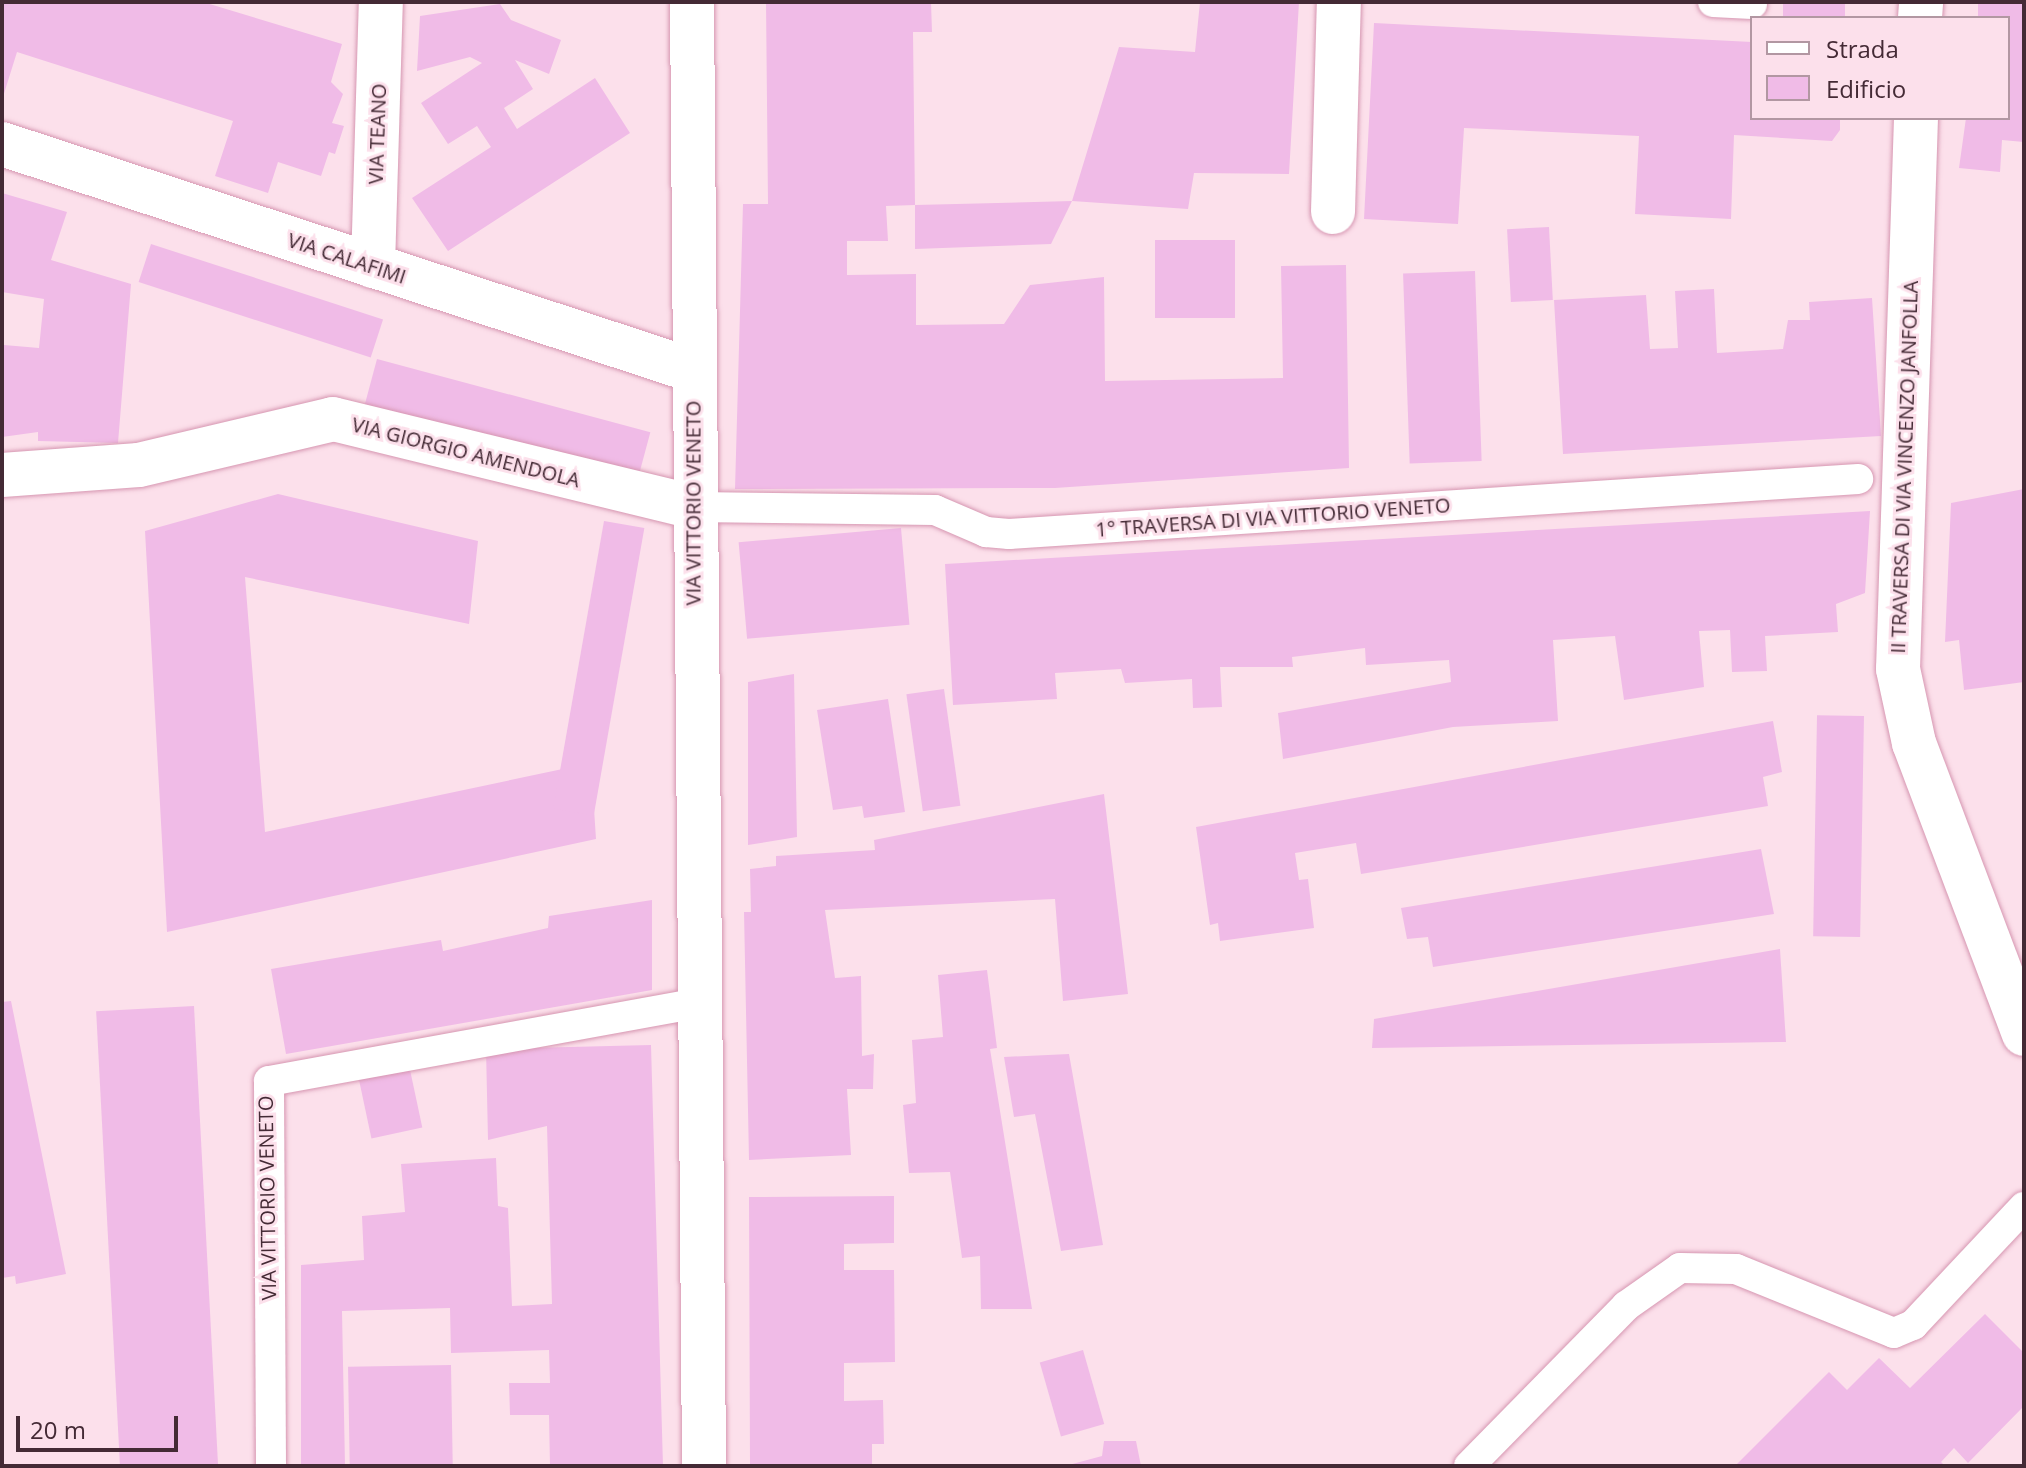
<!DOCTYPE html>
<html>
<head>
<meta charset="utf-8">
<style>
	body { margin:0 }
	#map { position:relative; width:2026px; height:1468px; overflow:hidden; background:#fce0eb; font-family:"Open Sans",sans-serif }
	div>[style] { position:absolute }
	.building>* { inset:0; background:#f0bbe7; transform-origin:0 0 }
	.roads { filter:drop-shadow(0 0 2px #d696b1) drop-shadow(0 0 2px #d696b1) }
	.lane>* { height:30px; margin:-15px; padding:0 15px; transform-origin:15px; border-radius:15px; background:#fff }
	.street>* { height:44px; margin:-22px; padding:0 22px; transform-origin:22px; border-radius:22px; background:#fff }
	span { translate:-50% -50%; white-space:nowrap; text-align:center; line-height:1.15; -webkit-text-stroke:6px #fce0eb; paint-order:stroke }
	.street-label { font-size:20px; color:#442a35 }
	.frame { position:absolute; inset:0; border:4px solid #442a35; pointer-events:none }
	.legend { position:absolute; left:1750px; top:16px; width:260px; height:104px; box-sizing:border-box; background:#fce0eb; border:2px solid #b297a2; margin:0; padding:10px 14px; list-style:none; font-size:24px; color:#442a35 }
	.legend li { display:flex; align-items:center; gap:16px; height:40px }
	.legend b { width:40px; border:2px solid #b297a2 }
	.scale { position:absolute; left:16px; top:1416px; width:162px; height:36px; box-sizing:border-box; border:4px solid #442a35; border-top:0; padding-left:10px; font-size:24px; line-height:28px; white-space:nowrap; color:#442a35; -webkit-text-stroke:6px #fce0eb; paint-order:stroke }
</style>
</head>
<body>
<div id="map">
	<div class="building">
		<i style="clip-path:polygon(2px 2px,203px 2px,342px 44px,331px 82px,343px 94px,332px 123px,344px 126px,335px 154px,329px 152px,321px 176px,278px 162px,268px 193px,215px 176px,233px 121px,17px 52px,2px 100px)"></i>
		<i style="clip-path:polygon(766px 2px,931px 2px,932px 32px,913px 32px,915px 205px,886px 206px,888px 241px,847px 241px,847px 275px,916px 274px,916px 325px,1004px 324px,1030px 285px,1104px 277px,1105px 381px,1283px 378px,1281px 266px,1346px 265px,1349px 468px,1055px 488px,735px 489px,743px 204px,768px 204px)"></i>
		<i style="clip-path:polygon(1200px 2px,1299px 2px,1289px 174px,1194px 173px,1188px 209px,1072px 201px,1119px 47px,1195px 52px)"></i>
		<i style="left:1783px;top:2px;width:62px;height:16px"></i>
		<i style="clip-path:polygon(1978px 2px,2024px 2px,2024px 142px,2002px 140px,2000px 172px,1959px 168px,1966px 118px,2008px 118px,2008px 18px,1978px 18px)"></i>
		<i style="clip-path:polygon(500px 4px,511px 20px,561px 40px,549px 74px,515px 60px,533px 89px,504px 108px,517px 129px,595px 78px,630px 133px,448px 251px,412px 198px,491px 147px,477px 126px,448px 144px,421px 103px,482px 63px,470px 57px,417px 71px,420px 16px)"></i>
		<i style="clip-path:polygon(1374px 23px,1752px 42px,1752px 118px,1840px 118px,1840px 130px,1832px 141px,1734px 135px,1731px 219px,1635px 214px,1639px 136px,1464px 128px,1458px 224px,1364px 219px)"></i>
		<i style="clip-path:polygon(2px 193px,67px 212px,51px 260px,131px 284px,118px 443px,38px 441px,38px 432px,2px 437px,4px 345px,39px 348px,44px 299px,2px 292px)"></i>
		<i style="clip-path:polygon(1072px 201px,1051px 244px,915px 249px,915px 205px)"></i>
		<i style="left:1549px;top:227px;width:73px;height:42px;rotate:87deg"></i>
		<i style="left:1155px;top:240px;width:80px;height:78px"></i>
		<i style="left:151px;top:244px;width:244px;height:40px;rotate:18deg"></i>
		<i style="left:1475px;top:271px;width:190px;height:72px;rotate:88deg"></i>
		<i style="clip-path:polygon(1714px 289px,1717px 353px,1783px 349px,1788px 320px,1810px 320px,1809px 302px,1872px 298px,1881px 436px,1563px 454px,1554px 300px,1646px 295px,1650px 349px,1678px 348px,1675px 291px)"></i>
		<i style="left:377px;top:359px;width:283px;height:50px;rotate:15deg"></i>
		<i style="clip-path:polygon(2024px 489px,2024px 682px,1964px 690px,1959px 640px,1945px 642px,1951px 503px)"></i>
		<i style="clip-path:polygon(278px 494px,478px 541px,469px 624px,245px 577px,265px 832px,591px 763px,596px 839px,167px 932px,145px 531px)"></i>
		<i style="clip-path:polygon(1870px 511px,1865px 593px,1836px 604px,1838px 632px,1765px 636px,1767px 671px,1732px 672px,1730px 630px,1699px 631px,1704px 687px,1624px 700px,1615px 636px,1553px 640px,1558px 721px,1453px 727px,1283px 759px,1278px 713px,1451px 682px,1449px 660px,1366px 665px,1365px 648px,1292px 657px,1293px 667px,1220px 667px,1222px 707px,1193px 708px,1192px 679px,1125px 683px,1121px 669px,1055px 673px,1057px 699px,953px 705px,945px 564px)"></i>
		<i style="left:604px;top:521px;width:41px;height:292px;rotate:10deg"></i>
		<i style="left:901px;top:528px;width:97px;height:163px;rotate:85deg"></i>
		<i style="clip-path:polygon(794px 674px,797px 837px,748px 845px,748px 682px)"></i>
		<i style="left:944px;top:689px;width:118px;height:38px;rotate:82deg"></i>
		<i style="clip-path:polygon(888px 699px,905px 812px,864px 818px,862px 806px,833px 810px,817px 710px)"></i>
		<i style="left:1864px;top:716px;width:221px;height:47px;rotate:91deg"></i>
		<i style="clip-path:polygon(1773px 721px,1782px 772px,1763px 777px,1768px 806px,1361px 874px,1356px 843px,1295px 853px,1299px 880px,1308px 879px,1314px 928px,1220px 941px,1218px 923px,1210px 925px,1196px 827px)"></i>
		<i style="clip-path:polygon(1104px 794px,1128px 994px,1063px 1001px,1055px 899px,825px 910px,835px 978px,861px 976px,862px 1056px,874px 1054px,873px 1089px,847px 1089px,851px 1155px,749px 1160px,744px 912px,751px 912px,750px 869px,776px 866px,776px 856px,875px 850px,874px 840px)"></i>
		<i style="clip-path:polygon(1761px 849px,1774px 914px,1433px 967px,1428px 937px,1407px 939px,1401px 908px)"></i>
		<i style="clip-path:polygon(652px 900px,652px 990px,286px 1054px,271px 969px,441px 940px,443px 951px,548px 928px,549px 916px)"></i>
		<i style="clip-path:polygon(1780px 949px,1786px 1042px,1372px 1048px,1374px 1019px)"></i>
		<i style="clip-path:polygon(987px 970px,997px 1048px,990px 1049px,1032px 1309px,981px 1309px,980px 1256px,962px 1258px,950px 1172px,909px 1173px,903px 1105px,916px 1103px,912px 1040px,943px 1037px,938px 975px)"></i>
		<i style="clip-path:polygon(11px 1001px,66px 1274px,16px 1284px,15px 1276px,2px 1278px,2px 1002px)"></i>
		<i style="left:194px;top:1006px;width:461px;height:98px;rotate:87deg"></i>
		<i style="clip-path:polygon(651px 1045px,663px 1466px,550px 1466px,549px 1415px,510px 1415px,509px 1383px,550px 1383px,549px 1350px,451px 1353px,450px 1308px,342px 1311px,345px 1466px,301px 1466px,301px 1265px,364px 1260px,362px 1216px,405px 1212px,401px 1164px,496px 1158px,498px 1206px,508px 1208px,512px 1306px,552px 1304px,547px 1126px,488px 1140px,486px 1049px)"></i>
		<i style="clip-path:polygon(1069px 1054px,1103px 1245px,1061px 1251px,1035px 1114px,1014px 1117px,1004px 1057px)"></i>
		<i style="left:409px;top:1065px;width:64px;height:52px;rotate:78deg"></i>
		<i style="clip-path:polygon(894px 1196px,894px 1243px,844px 1244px,844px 1270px,894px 1270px,895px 1362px,844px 1363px,844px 1401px,883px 1400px,884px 1444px,872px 1444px,872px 1466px,750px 1466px,749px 1197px)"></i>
		<i style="clip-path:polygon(1985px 1314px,2024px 1353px,2024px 1406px,1968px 1463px,1954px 1448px,1941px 1462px,1945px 1466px,1735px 1466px,1829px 1372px,1847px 1390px,1879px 1358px,1910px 1388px)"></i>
		<i style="left:1083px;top:1350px;width:77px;height:45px;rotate:74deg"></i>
		<i style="left:451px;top:1365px;width:101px;height:103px;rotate:89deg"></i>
		<i style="clip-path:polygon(1104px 1441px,1136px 1441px,1141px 1466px,1065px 1466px,1102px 1456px)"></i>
	</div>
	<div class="roads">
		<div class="lane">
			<i style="left:1713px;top:2px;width:39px;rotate:3deg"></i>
			<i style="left:693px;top:507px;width:242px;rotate:0.7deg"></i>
			<i style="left:935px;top:510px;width:56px;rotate:23.3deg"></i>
			<i style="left:986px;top:532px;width:23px;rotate:5deg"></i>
			<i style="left:1009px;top:534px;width:851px;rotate:-3.71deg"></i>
			<i style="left:271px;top:1466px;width:385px;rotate:-90.3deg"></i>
			<i style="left:269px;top:1081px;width:437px;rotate:-10.3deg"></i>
			<i style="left:1469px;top:1466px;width:224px;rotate:-45.5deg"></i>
			<i style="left:1626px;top:1306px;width:66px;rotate:-35.1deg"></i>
			<i style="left:1680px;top:1268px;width:56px;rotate:1deg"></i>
			<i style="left:1736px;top:1269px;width:170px;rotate:22.1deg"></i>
			<i style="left:1894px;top:1333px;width:21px;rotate:-23deg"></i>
			<i style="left:1913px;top:1325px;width:162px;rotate:-46.8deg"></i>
		</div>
		<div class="street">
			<i style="left:692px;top:2px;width:1464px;rotate:89.53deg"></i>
			<i style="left:1920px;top:18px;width:16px;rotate:-86deg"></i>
			<i style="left:1916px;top:118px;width:551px;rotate:91.87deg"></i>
			<i style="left:1898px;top:669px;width:76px;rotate:77.8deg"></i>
			<i style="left:1914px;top:743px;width:311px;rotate:69.3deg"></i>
			<i style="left:2px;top:144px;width:726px;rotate:18.14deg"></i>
			<i style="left:1333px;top:212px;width:210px;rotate:-88.4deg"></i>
			<i style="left:373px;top:266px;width:264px;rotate:-88.3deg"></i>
			<i style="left:2px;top:475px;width:137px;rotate:-4.2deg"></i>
			<i style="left:139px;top:465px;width:199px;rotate:-13.3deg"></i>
			<i style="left:333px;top:419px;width:371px;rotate:13.7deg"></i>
		</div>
	</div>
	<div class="street-label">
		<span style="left:377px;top:134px;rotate:-88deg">VIA TEANO</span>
		<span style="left:347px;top:258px;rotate:18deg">VIA CALAFIMI</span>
		<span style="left:466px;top:452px;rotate:14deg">VIA GIORGIO AMENDOLA</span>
		<span style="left:1904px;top:467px;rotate:-88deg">II TRAVERSA DI VIA VINCENZO JANFOLLA</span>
		<span style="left:693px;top:503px;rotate:-90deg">VIA VITTORIO VENETO</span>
		<span style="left:1273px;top:517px;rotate:-4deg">1° TRAVERSA DI VIA VITTORIO VENETO</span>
		<span style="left:267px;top:1198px;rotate:-91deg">VIA VITTORIO VENETO</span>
	</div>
	<div class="frame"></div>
	<ul class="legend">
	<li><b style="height:10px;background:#fff"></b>Strada</li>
	<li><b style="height:22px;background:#f0bbe7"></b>Edificio</li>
	</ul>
	<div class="scale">20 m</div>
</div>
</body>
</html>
